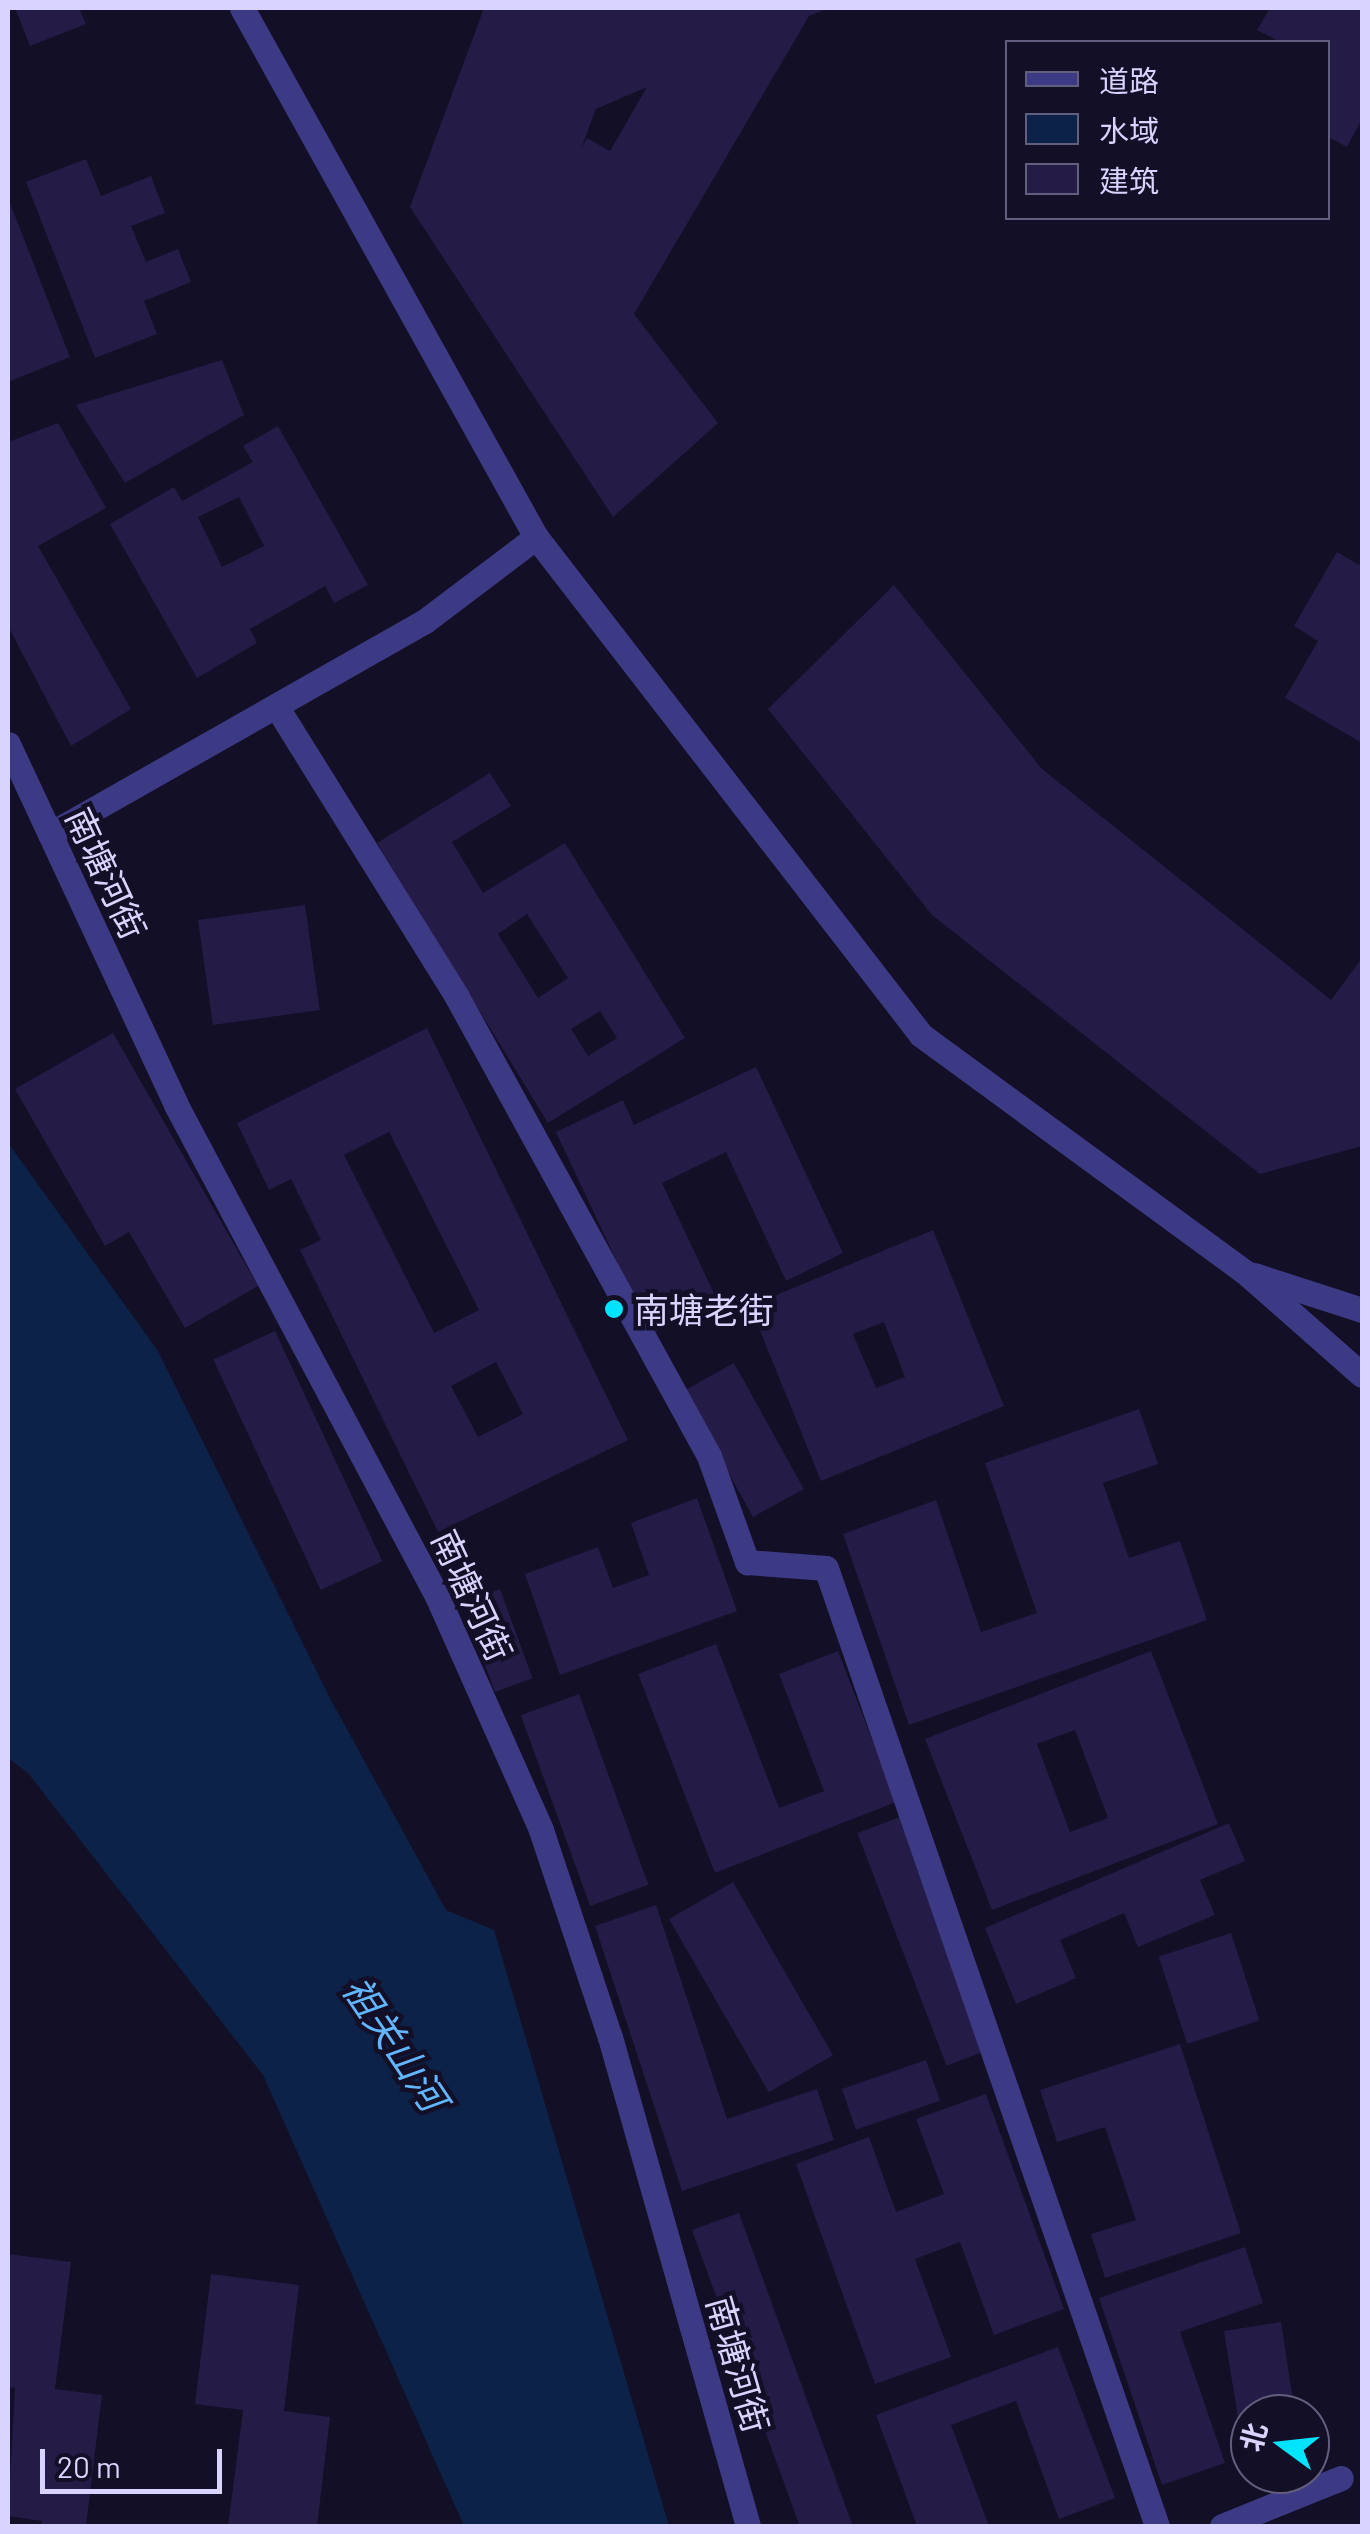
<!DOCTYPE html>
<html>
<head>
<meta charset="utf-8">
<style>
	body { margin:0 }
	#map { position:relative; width:1370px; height:2534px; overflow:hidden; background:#130f26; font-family:Barlow,"Noto Sans SC",sans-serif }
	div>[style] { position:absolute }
	.water>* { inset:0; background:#0c2248 }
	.building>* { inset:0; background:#241b47; transform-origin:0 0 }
	.pedestrian>* { height:25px; margin:-12.5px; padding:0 12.5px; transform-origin:12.5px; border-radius:12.5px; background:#3d3a85 }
	.tertiary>* { height:25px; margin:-12.5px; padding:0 12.5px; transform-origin:12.5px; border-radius:12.5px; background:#3d3a85 }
	.dots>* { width:28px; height:28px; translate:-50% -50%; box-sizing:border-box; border:5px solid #130f26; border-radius:50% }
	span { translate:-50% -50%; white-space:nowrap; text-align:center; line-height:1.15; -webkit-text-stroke:9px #130f26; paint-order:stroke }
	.street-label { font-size:35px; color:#d9d4ff }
	.poi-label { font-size:35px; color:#d9d4ff }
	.left { translate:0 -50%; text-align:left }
	.water-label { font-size:38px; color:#62b6ff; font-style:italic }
	.frame { position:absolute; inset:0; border:10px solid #d9d4ff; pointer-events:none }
	.legend { position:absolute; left:1005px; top:40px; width:325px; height:180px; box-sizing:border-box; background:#130f26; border:2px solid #625e7d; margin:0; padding:12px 18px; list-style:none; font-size:30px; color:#d9d4ff }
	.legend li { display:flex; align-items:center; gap:20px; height:50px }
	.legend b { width:50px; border:2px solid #625e7d }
	.north { position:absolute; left:1230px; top:2394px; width:100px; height:100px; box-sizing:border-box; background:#130f26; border:2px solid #625e7d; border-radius:50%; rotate:285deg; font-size:28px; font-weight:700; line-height:40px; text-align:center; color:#d9d4ff }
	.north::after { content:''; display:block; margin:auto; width:35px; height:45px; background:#00e5ff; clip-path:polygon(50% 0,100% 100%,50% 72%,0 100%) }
	.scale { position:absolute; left:40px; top:2449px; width:182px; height:45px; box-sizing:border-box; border:5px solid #d9d4ff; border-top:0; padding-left:12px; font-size:30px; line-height:35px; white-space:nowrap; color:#d9d4ff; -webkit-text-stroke:8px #130f26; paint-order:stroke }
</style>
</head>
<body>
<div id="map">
	<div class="water">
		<i style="clip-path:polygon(8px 1143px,158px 1351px,331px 1700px,446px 1910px,494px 1930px,669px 2526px,464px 2526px,263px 2075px,28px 1773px,8px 1758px)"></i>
	</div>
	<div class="building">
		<i style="clip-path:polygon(15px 8px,79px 8px,86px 24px,30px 46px)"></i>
		<i style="clip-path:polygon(evenodd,484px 8px,829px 8px,809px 16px,634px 314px,718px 423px,613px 517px,410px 207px,484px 8px,647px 87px,610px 151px,587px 138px,581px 149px,596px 109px,647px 87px)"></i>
		<i style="clip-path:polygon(1270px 8px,1362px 8px,1362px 119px,1347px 147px,1328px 137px,1328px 42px,1280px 42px,1257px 30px)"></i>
		<i style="clip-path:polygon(86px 159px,101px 196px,151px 176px,165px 213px,131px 226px,146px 262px,178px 249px,191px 282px,144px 301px,157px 334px,95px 358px,26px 182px)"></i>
		<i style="clip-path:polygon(8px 198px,70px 357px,8px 382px)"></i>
		<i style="clip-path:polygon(222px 360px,244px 415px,125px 483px,76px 405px)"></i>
		<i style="clip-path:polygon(58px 423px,106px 508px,38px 546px,131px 709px,71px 746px,8px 626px,8px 442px)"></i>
		<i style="clip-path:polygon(evenodd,278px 426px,368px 585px,334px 603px,325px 586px,250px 629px,257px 643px,197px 678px,110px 524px,174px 487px,182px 501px,253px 462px,243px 446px,278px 426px,239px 497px,264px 546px,222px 567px,198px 517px,239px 497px)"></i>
		<i style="clip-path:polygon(1337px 552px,1359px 565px,1362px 560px,1362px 743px,1285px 698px,1318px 641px,1294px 626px)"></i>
		<i style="clip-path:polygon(894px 585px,1042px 769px,1331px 1000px,1362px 958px,1362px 1146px,1260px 1174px,932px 915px,768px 709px)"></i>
		<i style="clip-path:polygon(evenodd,490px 773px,511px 806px,452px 842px,483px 893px,565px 843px,685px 1038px,548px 1123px,377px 843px,490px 773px,527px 914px,568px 978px,538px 998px,498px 934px,527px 914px,490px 773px,600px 1011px,617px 1038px,588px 1056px,571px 1029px,600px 1011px)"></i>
		<i style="left:305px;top:905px;width:106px;height:108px;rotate:82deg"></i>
		<i style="clip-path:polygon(evenodd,427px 1028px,628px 1440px,438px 1532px,300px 1250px,321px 1240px,291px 1179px,269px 1190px,237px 1123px,427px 1028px,389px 1132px,479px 1310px,434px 1333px,344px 1155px,389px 1132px,427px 1028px,496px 1362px,523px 1414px,478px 1437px,451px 1386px,496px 1362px)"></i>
		<i style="clip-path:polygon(113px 1033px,258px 1286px,185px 1328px,129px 1232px,105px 1246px,15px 1089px)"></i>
		<i style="clip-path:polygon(756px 1067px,843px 1253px,786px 1281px,726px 1152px,662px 1183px,718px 1302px,651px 1334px,556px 1132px,623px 1100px,634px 1125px)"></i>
		<i style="clip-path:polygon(evenodd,933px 1230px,1004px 1406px,821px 1481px,750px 1306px,933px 1230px,884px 1322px,905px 1377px,876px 1388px,853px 1334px,884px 1322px)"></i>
		<i style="left:275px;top:1331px;width:254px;height:68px;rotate:65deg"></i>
		<i style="left:734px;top:1363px;width:144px;height:58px;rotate:61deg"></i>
		<i style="clip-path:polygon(1139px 1409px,1158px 1464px,1103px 1483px,1129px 1558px,1180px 1541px,1207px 1620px,909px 1725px,843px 1534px,936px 1500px,981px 1632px,1037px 1613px,985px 1463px)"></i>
		<i style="clip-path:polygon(697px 1498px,737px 1611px,560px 1675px,525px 1574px,598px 1547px,613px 1588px,649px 1575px,631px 1523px)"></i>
		<i style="left:500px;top:1589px;width:95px;height:40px;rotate:70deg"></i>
		<i style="clip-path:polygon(716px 1644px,779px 1808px,824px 1791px,779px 1674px,838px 1651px,896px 1802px,715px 1873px,638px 1674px)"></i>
		<i style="clip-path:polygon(evenodd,1151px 1651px,1218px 1824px,992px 1910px,925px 1739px,1151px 1651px,1075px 1730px,1108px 1818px,1070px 1832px,1037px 1744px,1075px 1730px)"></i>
		<i style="left:579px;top:1694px;width:203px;height:62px;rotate:70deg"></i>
		<i style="left:905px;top:1815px;width:249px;height:51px;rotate:69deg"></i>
		<i style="clip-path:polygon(1229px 1823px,1245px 1861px,1200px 1880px,1215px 1915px,1138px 1947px,1124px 1913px,1060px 1940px,1076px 1978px,1016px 2004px,985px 1928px)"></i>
		<i style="left:733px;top:1882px;width:200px;height:74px;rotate:60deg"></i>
		<i style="clip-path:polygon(656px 1905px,727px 2119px,817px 2089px,834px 2140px,682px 2191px,595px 1926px)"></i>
		<i style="left:1231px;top:1933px;width:92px;height:76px;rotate:72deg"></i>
		<i style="clip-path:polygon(1180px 2044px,1241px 2233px,1105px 2278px,1091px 2234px,1136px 2220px,1105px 2127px,1057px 2142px,1040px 2090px)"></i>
		<i style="left:926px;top:2060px;width:43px;height:89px;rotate:71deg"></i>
		<i style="clip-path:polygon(986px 2094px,1064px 2309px,994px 2335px,960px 2242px,915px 2259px,951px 2357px,875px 2384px,796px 2164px,869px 2137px,896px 2212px,944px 2194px,916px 2119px)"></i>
		<i style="left:739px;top:2213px;width:333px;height:50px;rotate:70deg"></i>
		<i style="clip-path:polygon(1245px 2247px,1263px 2303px,1180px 2332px,1225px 2463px,1162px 2485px,1099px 2298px)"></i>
		<i style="clip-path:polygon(8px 2254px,71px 2262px,55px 2389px,102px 2395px,86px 2526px,41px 2526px,42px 2521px,8px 2516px,15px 2388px,8px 2387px)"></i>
		<i style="clip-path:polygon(211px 2274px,299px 2285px,284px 2411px,330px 2417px,317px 2526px,228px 2526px,243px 2410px,195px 2404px)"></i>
		<i style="clip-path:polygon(1281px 2322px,1295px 2414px,1250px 2414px,1245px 2461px,1224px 2331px)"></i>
		<i style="clip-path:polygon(1058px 2347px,1115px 2498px,1059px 2519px,1016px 2401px,951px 2425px,989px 2526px,917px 2526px,876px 2415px)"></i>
	</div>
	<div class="pedestrian">
		<i style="left:278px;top:709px;width:339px;rotate:58.1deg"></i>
		<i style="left:457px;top:997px;width:524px;rotate:61.23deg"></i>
		<i style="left:709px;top:1456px;width:113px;rotate:70.3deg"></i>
		<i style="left:747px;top:1562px;width:79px;rotate:4.3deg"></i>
		<i style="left:826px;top:1568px;width:1014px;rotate:70.94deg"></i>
		<i style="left:8px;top:744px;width:398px;rotate:65deg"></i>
		<i style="left:176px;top:1105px;width:556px;rotate:62.01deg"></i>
		<i style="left:437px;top:1596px;width:256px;rotate:66deg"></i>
		<i style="left:541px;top:1830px;width:218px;rotate:71.6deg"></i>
		<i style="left:610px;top:2037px;width:508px;rotate:74.24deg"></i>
		<i style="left:50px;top:834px;width:431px;rotate:-29.6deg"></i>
		<i style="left:425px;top:621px;width:139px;rotate:-37.1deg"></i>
		<i style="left:1222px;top:2526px;width:128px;rotate:-22deg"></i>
	</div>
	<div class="tertiary">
		<i style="left:242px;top:8px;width:605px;rotate:60.94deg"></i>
		<i style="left:536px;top:537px;width:629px;rotate:52.29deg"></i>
		<i style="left:921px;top:1035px;width:401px;rotate:36.2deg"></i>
		<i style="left:1245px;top:1272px;width:156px;rotate:41.4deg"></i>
		<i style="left:1254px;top:1275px;width:114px;rotate:18deg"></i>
	</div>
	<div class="dots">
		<i style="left:614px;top:1309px;background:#00e5ff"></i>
	</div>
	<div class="street-label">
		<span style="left:107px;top:873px;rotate:65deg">南塘河街</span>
		<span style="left:473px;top:1595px;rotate:65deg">南塘河街</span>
		<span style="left:739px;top:2364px;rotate:74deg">南塘河街</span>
	</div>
	<div class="poi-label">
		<span class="left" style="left:634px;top:1309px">南塘老街</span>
	</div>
	<div class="water-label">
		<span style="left:395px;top:2043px;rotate:56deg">祖关山河</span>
	</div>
	<div class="frame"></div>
	<ul class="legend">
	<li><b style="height:12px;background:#3d3a85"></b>道路</li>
	<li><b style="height:28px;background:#0c2248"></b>水域</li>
	<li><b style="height:28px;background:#241b47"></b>建筑</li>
	</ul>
	<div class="north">北</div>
	<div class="scale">20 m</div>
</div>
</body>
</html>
